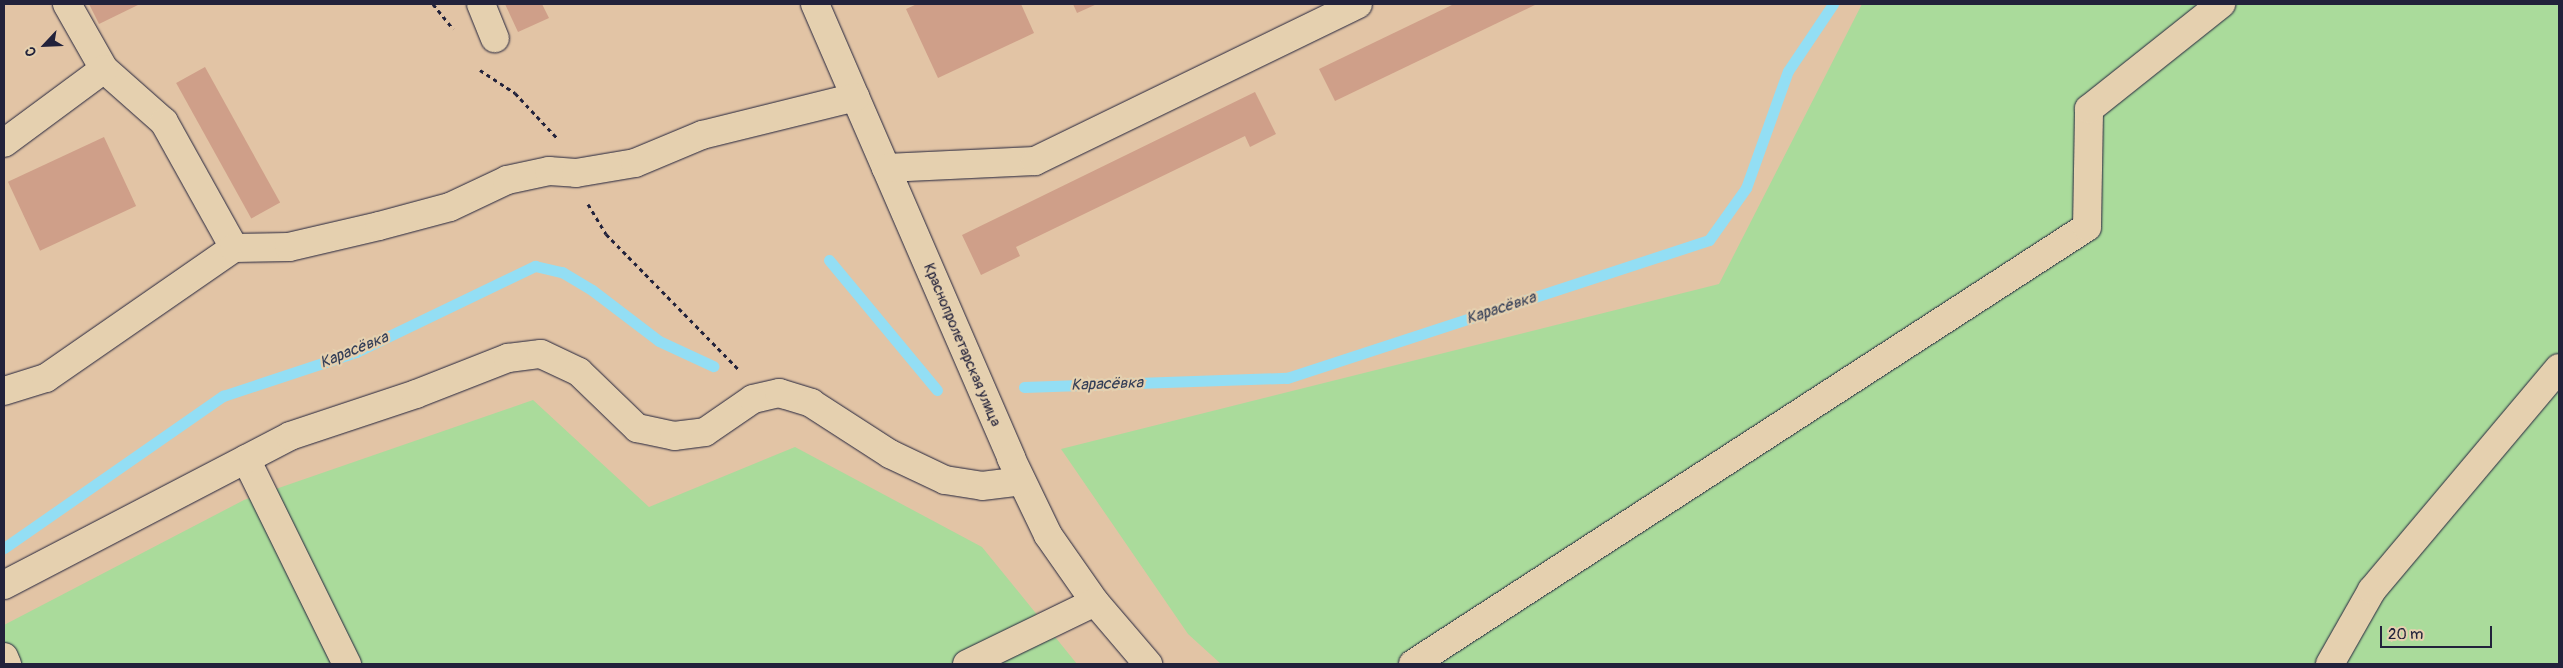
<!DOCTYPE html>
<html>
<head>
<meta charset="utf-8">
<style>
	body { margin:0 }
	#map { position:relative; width:2563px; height:668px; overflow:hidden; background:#e2c4a5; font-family:Pangolin,sans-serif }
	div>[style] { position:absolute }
	.green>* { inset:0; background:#aadb9b }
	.stream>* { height:11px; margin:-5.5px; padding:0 5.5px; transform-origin:5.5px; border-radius:5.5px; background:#93def4 }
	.building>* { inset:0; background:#cf9f89; transform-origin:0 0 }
	.path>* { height:3px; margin-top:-1.5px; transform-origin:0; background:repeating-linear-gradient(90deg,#22223b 0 4px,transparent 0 8px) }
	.roads { filter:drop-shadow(0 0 1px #22223b) drop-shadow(0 0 1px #22223b) }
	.minor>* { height:28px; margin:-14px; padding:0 14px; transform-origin:14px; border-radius:14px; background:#e5d0af }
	span { translate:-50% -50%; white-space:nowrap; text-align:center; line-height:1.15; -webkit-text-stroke:4.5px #e5d0af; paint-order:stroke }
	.street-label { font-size:15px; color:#22223b }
	.water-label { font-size:16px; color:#333e57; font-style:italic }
	.frame { position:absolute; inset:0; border:5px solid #22223b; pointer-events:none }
	.north { position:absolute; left:20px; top:20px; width:50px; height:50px; -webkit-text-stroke:4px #e5d0af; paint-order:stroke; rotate:245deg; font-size:14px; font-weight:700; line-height:20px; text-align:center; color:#22223b }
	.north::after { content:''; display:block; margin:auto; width:18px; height:22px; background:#22223b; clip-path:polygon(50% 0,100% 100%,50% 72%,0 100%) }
	.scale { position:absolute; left:2380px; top:626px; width:112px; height:22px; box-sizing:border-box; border:2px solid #22223b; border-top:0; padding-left:6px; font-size:15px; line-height:18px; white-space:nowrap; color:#22223b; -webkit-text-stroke:4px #e5d0af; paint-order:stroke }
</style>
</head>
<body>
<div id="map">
	<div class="green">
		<i style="clip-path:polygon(1862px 4px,2559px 4px,2559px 664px,1221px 664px,1188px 634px,1061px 449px,1719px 284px)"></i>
		<i style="clip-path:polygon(533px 400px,649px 507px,795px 447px,982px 547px,1077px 664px,4px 664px,4px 625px,244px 500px)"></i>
	</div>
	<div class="stream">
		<i style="left:829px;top:260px;width:169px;rotate:50.3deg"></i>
		<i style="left:1024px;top:387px;width:263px;rotate:-2deg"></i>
		<i style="left:1287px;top:378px;width:444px;rotate:-18.1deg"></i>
		<i style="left:1709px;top:240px;width:64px;rotate:-54.6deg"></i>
		<i style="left:1746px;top:188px;width:124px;rotate:-70.3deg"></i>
		<i style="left:1788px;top:71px;width:81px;rotate:-56.1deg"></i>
		<i style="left:4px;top:548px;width:267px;rotate:-34.8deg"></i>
		<i style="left:223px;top:396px;width:140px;rotate:-18.3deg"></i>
		<i style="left:356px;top:352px;width:199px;rotate:-25.7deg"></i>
		<i style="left:535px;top:266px;width:28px;rotate:13deg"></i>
		<i style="left:562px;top:272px;width:35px;rotate:31deg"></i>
		<i style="left:592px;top:290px;width:84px;rotate:37.3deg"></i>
		<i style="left:659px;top:341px;width:60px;rotate:24.8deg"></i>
	</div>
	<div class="building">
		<i style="clip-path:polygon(89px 4px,140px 4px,99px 24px)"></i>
		<i style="clip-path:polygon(505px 4px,542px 4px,549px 18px,518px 32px)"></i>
		<i style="clip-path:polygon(917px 4px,1021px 4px,1034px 33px,938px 78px,906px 9px)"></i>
		<i style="clip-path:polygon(1073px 4px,1097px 4px,1077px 13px)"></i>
		<i style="clip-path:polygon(1454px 4px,1537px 4px,1335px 101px,1319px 69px)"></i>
		<i style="left:205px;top:67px;width:155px;height:33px;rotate:61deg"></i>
		<i style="clip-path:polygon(1255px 92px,1276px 134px,1250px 147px,1245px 136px,1016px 247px,1020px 256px,981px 275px,962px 235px)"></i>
		<i style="left:104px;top:137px;width:76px;height:106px;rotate:65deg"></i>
	</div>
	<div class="path">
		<i style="left:433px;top:4px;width:32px;rotate:51deg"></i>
		<i style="left:480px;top:70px;width:42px;rotate:33.3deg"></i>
		<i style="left:515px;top:93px;width:62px;rotate:47deg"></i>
		<i style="left:588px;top:204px;width:35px;rotate:59deg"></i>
		<i style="left:606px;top:234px;width:189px;rotate:45.6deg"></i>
	</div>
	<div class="roads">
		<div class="minor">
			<i style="left:67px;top:4px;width:75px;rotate:60.4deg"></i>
			<i style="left:104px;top:69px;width:80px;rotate:41.5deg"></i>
			<i style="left:164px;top:122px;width:144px;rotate:60.9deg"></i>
			<i style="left:481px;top:4px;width:37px;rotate:68deg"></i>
			<i style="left:815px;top:4px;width:495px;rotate:66.6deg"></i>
			<i style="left:1011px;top:458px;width:85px;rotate:64.3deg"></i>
			<i style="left:1048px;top:535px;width:82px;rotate:55deg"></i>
			<i style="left:1095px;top:602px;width:82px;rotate:49.5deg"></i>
			<i style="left:4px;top:143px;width:124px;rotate:-36.5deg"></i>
			<i style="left:886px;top:168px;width:149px;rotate:-2.7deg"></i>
			<i style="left:1035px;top:161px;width:359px;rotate:-25.9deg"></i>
			<i style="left:4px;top:391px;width:44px;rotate:-17.2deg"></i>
			<i style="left:46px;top:378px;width:229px;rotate:-34.7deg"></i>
			<i style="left:234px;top:248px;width:55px;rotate:-1deg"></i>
			<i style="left:289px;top:247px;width:92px;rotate:-13.1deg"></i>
			<i style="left:379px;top:226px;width:73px;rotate:-15deg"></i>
			<i style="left:450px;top:207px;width:63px;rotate:-25.3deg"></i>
			<i style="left:507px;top:180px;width:43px;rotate:-12.1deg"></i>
			<i style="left:549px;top:171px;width:27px;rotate:4deg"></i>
			<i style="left:576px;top:173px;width:60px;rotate:-9.6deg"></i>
			<i style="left:635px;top:163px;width:73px;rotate:-22.7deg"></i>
			<i style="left:702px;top:135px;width:158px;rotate:-13.9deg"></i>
			<i style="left:246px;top:459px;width:229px;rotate:63.8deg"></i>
			<i style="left:4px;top:585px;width:322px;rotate:-27.5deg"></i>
			<i style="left:290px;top:436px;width:133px;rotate:-18.4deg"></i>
			<i style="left:416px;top:394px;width:99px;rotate:-21.4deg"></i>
			<i style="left:508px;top:358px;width:33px;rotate:-7deg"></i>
			<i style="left:541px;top:354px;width:42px;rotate:25.3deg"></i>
			<i style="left:579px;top:372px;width:81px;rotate:44deg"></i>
			<i style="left:637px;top:428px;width:38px;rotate:12deg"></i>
			<i style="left:674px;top:436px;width:31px;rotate:-7deg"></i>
			<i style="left:705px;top:432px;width:58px;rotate:-34.5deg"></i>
			<i style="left:753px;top:399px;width:27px;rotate:-13deg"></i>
			<i style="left:779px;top:393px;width:34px;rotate:17deg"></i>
			<i style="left:811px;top:403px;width:94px;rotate:32.8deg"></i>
			<i style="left:890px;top:454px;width:61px;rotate:25.3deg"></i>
			<i style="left:945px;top:480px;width:37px;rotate:9deg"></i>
			<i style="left:982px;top:486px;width:39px;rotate:-7deg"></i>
			<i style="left:4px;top:657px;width:8px;rotate:67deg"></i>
			<i style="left:967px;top:664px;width:142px;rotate:-25.8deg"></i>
			<i style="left:1413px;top:664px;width:803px;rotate:-32.96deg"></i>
			<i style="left:2087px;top:227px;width:118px;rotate:-89deg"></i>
			<i style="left:2089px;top:109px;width:169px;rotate:-38.5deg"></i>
			<i style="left:2330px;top:664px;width:85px;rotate:-60.4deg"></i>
			<i style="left:2372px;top:590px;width:290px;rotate:-49.9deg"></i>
		</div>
	</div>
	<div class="street-label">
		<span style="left:962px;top:345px;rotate:67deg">Краснопролетарская улица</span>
	</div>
	<div class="water-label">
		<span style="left:1501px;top:308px;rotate:-18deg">Карасёвка</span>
		<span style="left:354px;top:350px;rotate:-22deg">Карасёвка</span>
		<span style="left:1107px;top:384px;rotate:-2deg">Карасёвка</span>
	</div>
	<div class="frame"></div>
	<div class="north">С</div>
	<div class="scale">20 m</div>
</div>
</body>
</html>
